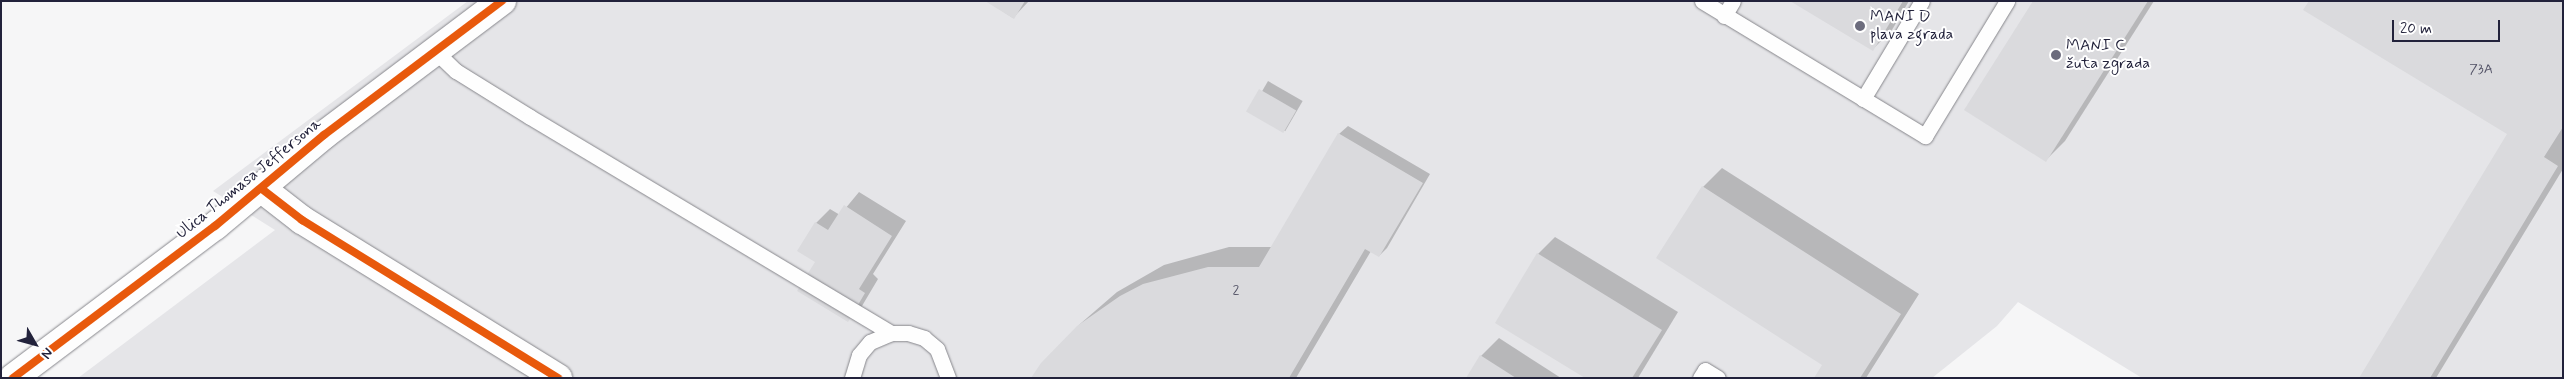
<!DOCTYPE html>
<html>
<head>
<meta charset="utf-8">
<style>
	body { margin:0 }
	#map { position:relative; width:2564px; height:379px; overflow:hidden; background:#f6f6f7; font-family:Mynerve,sans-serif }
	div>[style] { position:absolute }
	.built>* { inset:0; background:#e5e5e8 }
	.shadow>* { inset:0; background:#0003; transform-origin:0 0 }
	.building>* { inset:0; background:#dadadd; transform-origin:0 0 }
	.roads { filter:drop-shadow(0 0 1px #86868b) drop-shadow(0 0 1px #86868b) }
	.service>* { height:15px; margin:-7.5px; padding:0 7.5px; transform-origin:7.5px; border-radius:7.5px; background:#fefefe }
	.minor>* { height:28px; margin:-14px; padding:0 14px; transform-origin:14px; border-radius:14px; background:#fefefe }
	.cycleway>* { height:8px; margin:-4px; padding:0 4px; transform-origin:4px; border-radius:4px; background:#e8590c }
	.dots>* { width:14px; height:14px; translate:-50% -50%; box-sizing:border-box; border:2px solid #fff; border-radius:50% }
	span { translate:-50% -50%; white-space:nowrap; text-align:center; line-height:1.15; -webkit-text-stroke:4px #fff; paint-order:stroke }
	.number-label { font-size:14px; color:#505064 }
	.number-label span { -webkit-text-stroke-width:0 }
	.poi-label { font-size:16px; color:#22223b }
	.left { translate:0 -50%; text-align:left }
	.street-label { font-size:16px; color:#22223b }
	.frame { position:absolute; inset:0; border:2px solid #22223b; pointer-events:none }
	.north { position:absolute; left:10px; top:319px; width:50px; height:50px; -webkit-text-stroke:4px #fff; paint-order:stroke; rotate:128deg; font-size:14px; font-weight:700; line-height:20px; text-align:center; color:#22223b }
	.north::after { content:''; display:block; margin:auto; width:18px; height:22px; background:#22223b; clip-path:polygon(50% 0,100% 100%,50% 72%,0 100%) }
	.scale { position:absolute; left:2392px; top:20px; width:108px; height:22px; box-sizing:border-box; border:2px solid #22223b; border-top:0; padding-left:6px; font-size:15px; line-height:18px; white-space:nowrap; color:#22223b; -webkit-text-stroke:4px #fff; paint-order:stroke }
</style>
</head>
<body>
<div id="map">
	<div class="built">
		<i style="clip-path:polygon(468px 1px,2563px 1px,2563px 378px,2142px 378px,2018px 302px,1997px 326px,1932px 378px,78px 378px,275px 230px,213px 191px)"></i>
	</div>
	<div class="shadow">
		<i style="clip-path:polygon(987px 1px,1029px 1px,1013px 18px)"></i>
		<i style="clip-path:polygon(1793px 1px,1909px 1px,1892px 30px,1873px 49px)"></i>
		<i style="clip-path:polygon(2034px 1px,2154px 1px,2065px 141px,2046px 160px)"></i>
		<i style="clip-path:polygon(2563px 1px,2563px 169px,2436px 378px,2360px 378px,2508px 134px)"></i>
		<i style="left:1268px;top:81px;width:40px;height:35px;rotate:30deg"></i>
		<i style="clip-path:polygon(1348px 126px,1430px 174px,1387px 248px,1379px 256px,1371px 251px,1296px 378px,1033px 378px,1080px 324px,1117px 292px,1164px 265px,1229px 247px,1272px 247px,1339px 134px)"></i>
		<i style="clip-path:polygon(1722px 168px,1919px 294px,1866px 378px,1816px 378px,1824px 364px,1703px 187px)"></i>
		<i style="clip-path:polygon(859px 192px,906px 221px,873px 274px,878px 279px,862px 306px,847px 320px,817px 261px,816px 223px,830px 209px,840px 215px)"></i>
		<i style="clip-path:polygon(1555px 237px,1678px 312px,1638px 378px,1587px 378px,1538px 254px)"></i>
		<i style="clip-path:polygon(1499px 338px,1561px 378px,1467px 378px,1481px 356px)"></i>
	</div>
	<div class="building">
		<i style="clip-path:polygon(985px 1px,1025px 1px,1014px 19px)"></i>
		<i style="clip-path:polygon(1790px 1px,1903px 1px,1873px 51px)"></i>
		<i style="clip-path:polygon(2033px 1px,2148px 1px,2046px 162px,1964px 110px)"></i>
		<i style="clip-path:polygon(2309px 1px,2563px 1px,2563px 127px,2544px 157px,2558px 166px,2430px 378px,2359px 378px,2507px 134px,2303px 10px)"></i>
		<i style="left:1259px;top:89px;width:43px;height:26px;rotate:30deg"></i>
		<i style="clip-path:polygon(1338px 133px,1423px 183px,1379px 257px,1365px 249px,1289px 378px,1031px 378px,1041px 363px,1077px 326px,1120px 296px,1143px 284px,1208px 267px,1259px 267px)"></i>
		<i style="clip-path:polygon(1702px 186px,1901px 314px,1860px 378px,1814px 378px,1822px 365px,1656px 258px)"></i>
		<i style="clip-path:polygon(844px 205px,892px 236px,859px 289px,865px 293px,848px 322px,797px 291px,815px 262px,797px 251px,815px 222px,828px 230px)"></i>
		<i style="clip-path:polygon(1537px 253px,1662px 330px,1632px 378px,1585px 378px,1495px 323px)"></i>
		<i style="clip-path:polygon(1480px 355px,1516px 378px,1466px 378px)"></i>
	</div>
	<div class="roads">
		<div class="service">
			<i style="left:1702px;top:1px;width:261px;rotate:31.2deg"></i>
			<i style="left:1925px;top:136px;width:158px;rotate:-58.7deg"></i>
			<i style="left:1724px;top:16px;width:17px;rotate:-59deg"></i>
			<i style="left:435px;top:51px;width:29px;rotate:44deg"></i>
			<i style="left:456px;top:71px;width:87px;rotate:31.9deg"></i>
			<i style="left:530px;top:117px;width:421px;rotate:30.9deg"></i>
			<i style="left:1863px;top:99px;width:114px;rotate:-59deg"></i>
			<i style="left:852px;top:378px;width:24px;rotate:-73deg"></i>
			<i style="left:859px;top:355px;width:17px;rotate:-50deg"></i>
			<i style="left:870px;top:342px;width:23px;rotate:-23deg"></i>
			<i style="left:891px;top:333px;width:17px"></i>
			<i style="left:908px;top:333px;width:17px;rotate:17deg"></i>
			<i style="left:924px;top:338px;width:17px;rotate:40deg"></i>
			<i style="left:937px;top:349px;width:31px;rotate:69deg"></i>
			<i style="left:1700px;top:378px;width:9px;rotate:-58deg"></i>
			<i style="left:1705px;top:370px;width:15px;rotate:32deg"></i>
		</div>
		<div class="minor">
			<i style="left:262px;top:189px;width:51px;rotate:37.8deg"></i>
			<i style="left:302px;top:220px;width:301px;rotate:31.7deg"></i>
			<i style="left:13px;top:378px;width:253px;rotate:-37deg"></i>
			<i style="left:215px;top:226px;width:142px;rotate:-39.9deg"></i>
			<i style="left:324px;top:135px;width:223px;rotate:-37deg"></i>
		</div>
	</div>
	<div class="cycleway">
		<i style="left:262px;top:189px;width:51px;rotate:37.8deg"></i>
		<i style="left:302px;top:220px;width:301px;rotate:31.7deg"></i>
		<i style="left:13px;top:378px;width:253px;rotate:-37deg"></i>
		<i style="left:215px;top:226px;width:142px;rotate:-39.9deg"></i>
		<i style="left:324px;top:135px;width:223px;rotate:-37deg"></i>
	</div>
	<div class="dots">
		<i style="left:1860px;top:26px;background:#6c6c7d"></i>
		<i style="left:2056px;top:55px;background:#6c6c7d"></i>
	</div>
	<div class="number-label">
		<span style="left:2481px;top:69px">73A</span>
		<span style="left:1236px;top:290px">2</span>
	</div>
	<div class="poi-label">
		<span class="left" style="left:1870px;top:26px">MANI D<br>plava zgrada</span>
		<span class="left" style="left:2066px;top:55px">MANI C<br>žuta zgrada</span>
	</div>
	<div class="street-label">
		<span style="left:249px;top:179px;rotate:-39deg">Ulica Thomasa Jeffersona</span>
	</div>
	<div class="frame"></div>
	<div class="north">N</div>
	<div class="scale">20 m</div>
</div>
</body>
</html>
